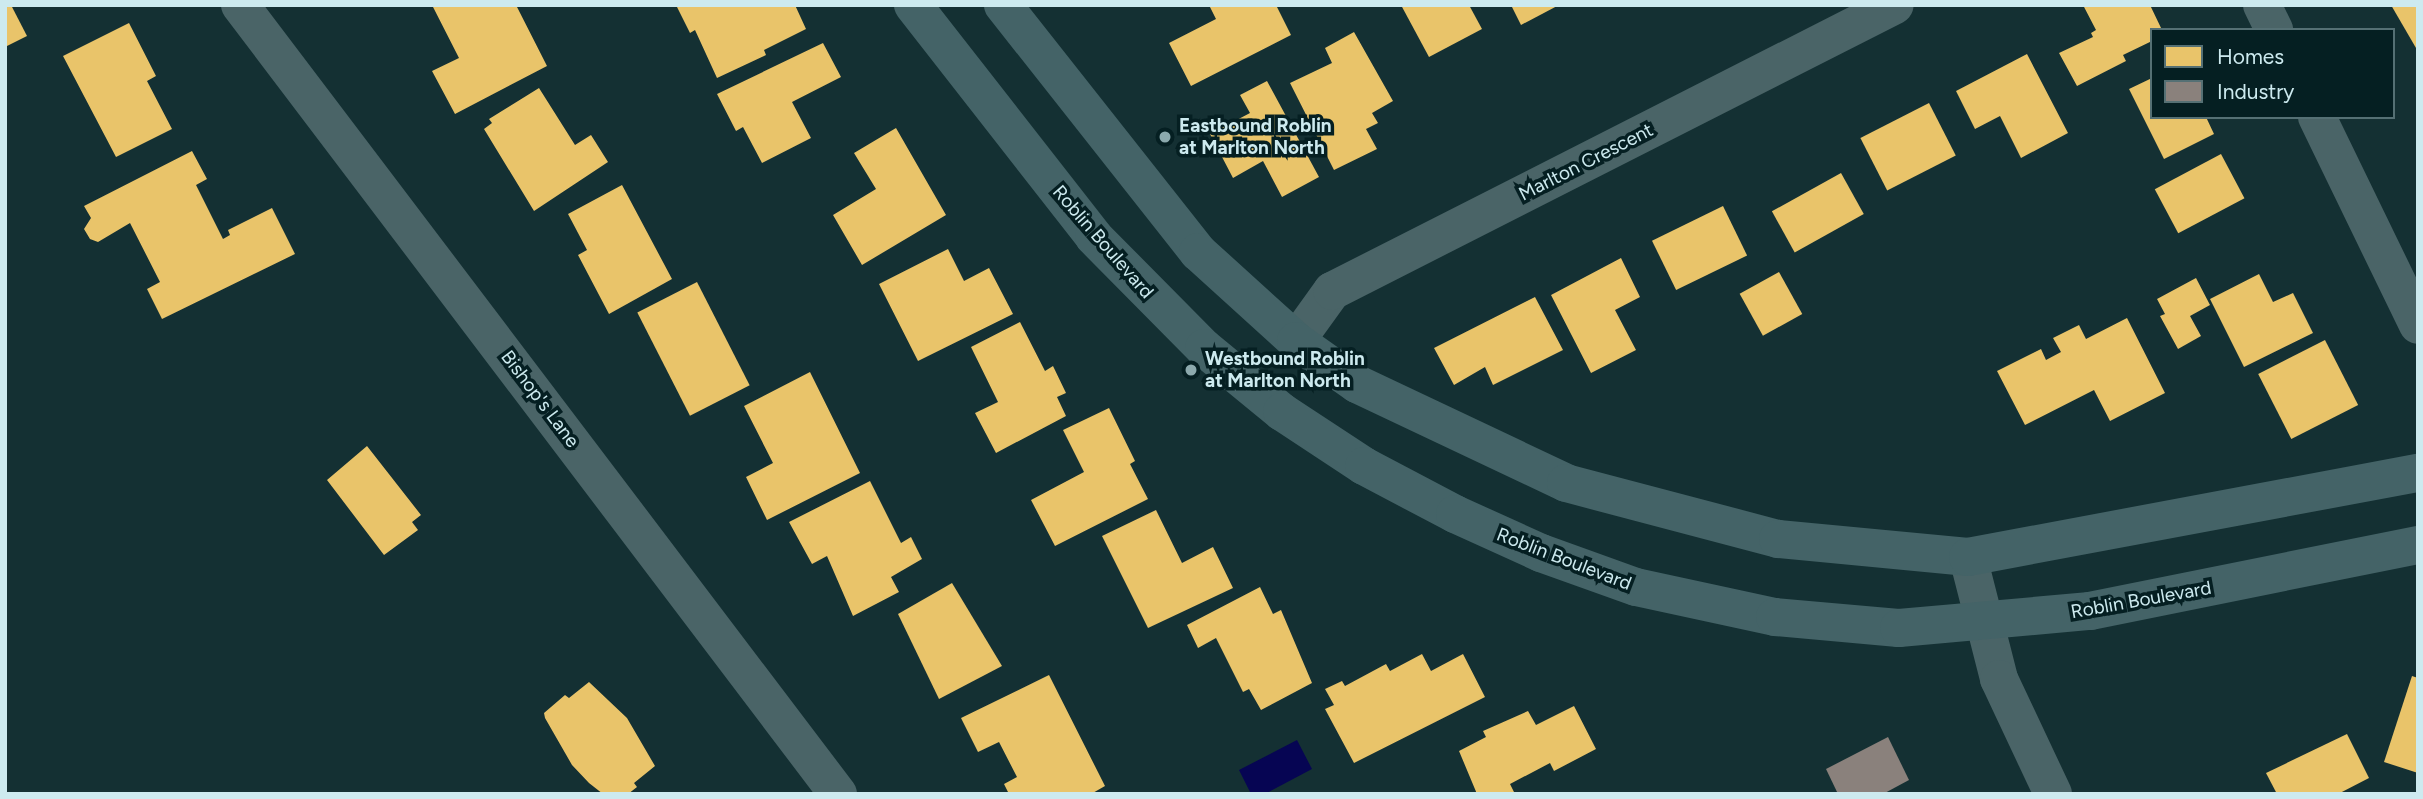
<!DOCTYPE html>
<html>
<head>
<meta charset="utf-8">
<style>
	body { margin:0 }
	#map { position:relative; width:2423px; height:799px; overflow:hidden; background:#143033; font-family:Figtree,sans-serif }
	div>[style] { position:absolute }
	.water>* { inset:0; background:#060553 }
	.homes>* { inset:0; background:#e9c46a; transform-origin:0 0 }
	.industry>* { inset:0; background:#8a817c }
	.minor>* { height:38px; margin:-19px; padding:0 19px; transform-origin:19px; border-radius:19px; background:#4a6467 }
	.major>* { height:38px; margin:-19px; padding:0 19px; transform-origin:19px; border-radius:19px; background:#446367 }
	.dots>* { width:19px; height:19px; translate:-50% -50%; box-sizing:border-box; border:4px solid #051f22; border-radius:50% }
	span { translate:-50% -50%; white-space:nowrap; text-align:center; line-height:1.15; -webkit-text-stroke:7px #051f22; paint-order:stroke }
	.poi-label { font-size:19px; color:#cdeaef; font-weight:700 }
	.left { translate:0 -50%; text-align:left }
	.street-label { font-size:19px; color:#cdeaef }
	.frame { position:absolute; inset:0; border:7px solid #cdeaef; pointer-events:none }
	.legend { position:absolute; left:2150px; top:28px; width:245px; height:91px; box-sizing:border-box; background:#051f22; border:2px solid #557074; margin:0; padding:9px 12px; list-style:none; font-size:21px; color:#cdeaef }
	.legend li { display:flex; align-items:center; gap:14px; height:35px }
	.legend b { width:35px; border:2px solid #557074 }
</style>
</head>
<body>
<div id="map">
	<div class="water">
		<i style="clip-path:polygon(1297px 740px,1312px 769px,1265px 794px,1251px 794px,1239px 770px)"></i>
	</div>
	<div class="homes">
		<i style="clip-path:polygon(5px 5px,11px 5px,27px 36px,5px 47px)"></i>
		<i style="clip-path:polygon(432px 5px,516px 5px,547px 66px,455px 114px,432px 71px,459px 58px)"></i>
		<i style="clip-path:polygon(676px 5px,795px 5px,806px 29px,764px 50px,766px 55px,717px 78px,695px 30px,690px 33px)"></i>
		<i style="clip-path:polygon(1209px 5px,1276px 5px,1291px 35px,1191px 86px,1169px 43px,1216px 19px)"></i>
		<i style="clip-path:polygon(1401px 5px,1469px 5px,1482px 29px,1429px 57px)"></i>
		<i style="clip-path:polygon(1511px 5px,1559px 5px,1521px 25px)"></i>
		<i style="clip-path:polygon(2083px 5px,2150px 5px,2162px 30px,2152px 30px,2152px 41px,2123px 55px,2126px 61px,2077px 86px,2059px 53px,2093px 37px,2091px 33px,2096px 30px)"></i>
		<i style="clip-path:polygon(2391px 5px,2418px 5px,2418px 47px,2416px 48px)"></i>
		<i style="clip-path:polygon(129px 23px,156px 76px,147px 81px,172px 129px,116px 157px,63px 56px)"></i>
		<i style="clip-path:polygon(1354px 32px,1393px 101px,1372px 113px,1378px 123px,1366px 129px,1377px 149px,1334px 170px,1290px 83px,1332px 63px,1325px 48px)"></i>
		<i style="clip-path:polygon(823px 43px,841px 77px,792px 102px,811px 138px,762px 163px,743px 127px,736px 131px,717px 94px)"></i>
		<i style="clip-path:polygon(2027px 54px,2068px 133px,2021px 158px,2000px 116px,1975px 129px,1956px 91px)"></i>
		<i style="clip-path:polygon(2152px 78px,2152px 117px,2206px 117px,2214px 134px,2164px 159px,2129px 89px)"></i>
		<i style="clip-path:polygon(1267px 81px,1319px 177px,1282px 197px,1263px 161px,1233px 178px,1210px 134px,1250px 113px,1240px 95px)"></i>
		<i style="clip-path:polygon(539px 88px,575px 145px,591px 135px,608px 162px,534px 211px,484px 129px,492px 123px,489px 119px)"></i>
		<i style="left:1929px;top:103px;width:59px;height:77px;rotate:63deg"></i>
		<i style="clip-path:polygon(896px 128px,946px 215px,862px 265px,833px 215px,876px 189px,854px 153px)"></i>
		<i style="clip-path:polygon(192px 151px,207px 179px,196px 185px,223px 239px,230px 235px,228px 230px,272px 208px,295px 254px,162px 319px,147px 289px,160px 282px,130px 223px,98px 242px,90px 239px,84px 229px,91px 218px,84px 206px)"></i>
		<i style="left:2221px;top:154px;width:50px;height:75px;rotate:62deg"></i>
		<i style="left:1841px;top:173px;width:47px;height:79px;rotate:61deg"></i>
		<i style="clip-path:polygon(622px 185px,672px 279px,609px 314px,578px 255px,587px 250px,568px 214px)"></i>
		<i style="left:1723px;top:206px;width:55px;height:79px;rotate:64deg"></i>
		<i style="clip-path:polygon(948px 249px,964px 281px,989px 268px,1013px 314px,918px 361px,879px 284px)"></i>
		<i style="clip-path:polygon(1621px 258px,1640px 297px,1615px 310px,1636px 350px,1591px 373px,1551px 295px)"></i>
		<i style="left:1779px;top:272px;width:48px;height:45px;rotate:61deg"></i>
		<i style="clip-path:polygon(2259px 274px,2273px 302px,2293px 293px,2313px 333px,2244px 367px,2210px 299px)"></i>
		<i style="clip-path:polygon(2196px 278px,2210px 305px,2190px 316px,2201px 336px,2178px 349px,2160px 316px,2165px 314px,2157px 299px)"></i>
		<i style="left:697px;top:282px;width:116px;height:67px;rotate:63deg"></i>
		<i style="clip-path:polygon(1535px 297px,1563px 350px,1493px 385px,1485px 367px,1454px 385px,1434px 348px)"></i>
		<i style="clip-path:polygon(2127px 318px,2165px 393px,2110px 421px,2094px 390px,2025px 425px,1997px 371px,2041px 349px,2046px 360px,2061px 352px,2053px 338px,2079px 325px,2086px 339px)"></i>
		<i style="clip-path:polygon(1020px 322px,1045px 371px,1053px 366px,1066px 393px,1057px 397px,1066px 416px,996px 453px,975px 413px,998px 402px,971px 347px)"></i>
		<i style="left:2325px;top:340px;width:73px;height:75px;rotate:63deg"></i>
		<i style="clip-path:polygon(810px 372px,860px 473px,767px 520px,746px 477px,773px 463px,744px 406px)"></i>
		<i style="clip-path:polygon(1109px 408px,1135px 461px,1130px 464px,1148px 499px,1055px 546px,1031px 500px,1084px 472px,1063px 430px)"></i>
		<i style="clip-path:polygon(367px 446px,421px 515px,412px 522px,418px 530px,384px 555px,327px 480px)"></i>
		<i style="clip-path:polygon(870px 481px,901px 543px,911px 537px,922px 559px,891px 577px,899px 592px,853px 616px,827px 556px,812px 564px,789px 522px)"></i>
		<i style="clip-path:polygon(1156px 510px,1182px 563px,1213px 547px,1233px 588px,1148px 628px,1102px 536px)"></i>
		<i style="clip-path:polygon(952px 583px,1002px 666px,939px 699px,898px 614px)"></i>
		<i style="clip-path:polygon(1260px 587px,1273px 614px,1281px 610px,1312px 683px,1261px 710px,1249px 689px,1243px 692px,1216px 638px,1198px 648px,1187px 625px)"></i>
		<i style="clip-path:polygon(1422px 654px,1431px 671px,1463px 654px,1485px 697px,1354px 763px,1325px 709px,1334px 705px,1325px 689px,1342px 681px,1345px 686px,1386px 664px,1390px 671px)"></i>
		<i style="clip-path:polygon(1049px 675px,1105px 786px,1091px 794px,1009px 794px,1004px 784px,1017px 777px,999px 742px,978px 752px,961px 718px)"></i>
		<i style="clip-path:polygon(2412px 676px,2418px 678px,2418px 773px,2384px 762px)"></i>
		<i style="clip-path:polygon(589px 682px,627px 718px,655px 766px,634px 783px,637px 787px,628px 794px,603px 794px,589px 783px,572px 765px,545px 718px,544px 713px,565px 695px,569px 698px)"></i>
		<i style="clip-path:polygon(1574px 706px,1596px 749px,1554px 771px,1550px 763px,1510px 784px,1515px 794px,1477px 794px,1459px 751px,1486px 737px,1483px 731px,1528px 711px,1536px 725px)"></i>
		<i style="clip-path:polygon(2347px 734px,2369px 778px,2338px 794px,2277px 794px,2266px 773px)"></i>
	</div>
	<div class="industry">
		<i style="clip-path:polygon(1888px 737px,1909px 780px,1883px 794px,1838px 794px,1826px 769px)"></i>
	</div>
	<div class="minor">
		<i style="left:240px;top:5px;width:990px;rotate:52.84deg"></i>
		<i style="left:2262px;top:5px;width:28px;rotate:64deg"></i>
		<i style="left:2317px;top:117px;width:231px;rotate:64.1deg"></i>
		<i style="left:1296px;top:341px;width:62px;rotate:-54.2deg"></i>
		<i style="left:1332px;top:291px;width:631px;rotate:-26.93deg"></i>
		<i style="left:1968px;top:557px;width:126px;rotate:75.7deg"></i>
		<i style="left:1999px;top:679px;width:127px;rotate:64.8deg"></i>
	</div>
	<div class="major">
		<i style="left:913px;top:5px;width:294px;rotate:52deg"></i>
		<i style="left:1094px;top:237px;width:156px;rotate:45.3deg"></i>
		<i style="left:1204px;top:348px;width:101px;rotate:39.4deg"></i>
		<i style="left:1282px;top:412px;width:98px;rotate:33.4deg"></i>
		<i style="left:1364px;top:466px;width:103px;rotate:27.8deg"></i>
		<i style="left:1455px;top:514px;width:94px;rotate:24.4deg"></i>
		<i style="left:1541px;top:553px;width:101px;rotate:19.7deg"></i>
		<i style="left:1636px;top:587px;width:142px;rotate:12.2deg"></i>
		<i style="left:1775px;top:617px;width:124px;rotate:5.1deg"></i>
		<i style="left:1899px;top:628px;width:192px;rotate:-5.1deg"></i>
		<i style="left:2090px;top:611px;width:335px;rotate:-11.4deg"></i>
		<i style="left:1003px;top:5px;width:315px;rotate:51.7deg"></i>
		<i style="left:1198px;top:252px;width:132px;rotate:42.2deg"></i>
		<i style="left:1296px;top:341px;width:75px;rotate:35.2deg"></i>
		<i style="left:1357px;top:384px;width:231px;rotate:25.3deg"></i>
		<i style="left:1566px;top:483px;width:219px;rotate:14.8deg"></i>
		<i style="left:1778px;top:539px;width:191px;rotate:5.4deg"></i>
		<i style="left:1968px;top:557px;width:458px;rotate:-10.6deg"></i>
	</div>
	<div class="dots">
		<i style="left:1165px;top:137px;background:#8ca9ad"></i>
		<i style="left:1191px;top:370px;background:#8ca9ad"></i>
	</div>
	<div class="poi-label">
		<span class="left" style="left:1179px;top:137px">Eastbound Roblin<br>at Marlton North</span>
		<span class="left" style="left:1205px;top:370px">Westbound Roblin<br>at Marlton North</span>
	</div>
	<div class="street-label">
		<span style="left:1586px;top:162px;rotate:-27deg">Marlton Crescent</span>
		<span style="left:1103px;top:242px;rotate:49deg">Roblin Boulevard</span>
		<span style="left:540px;top:399px;rotate:53deg">Bishop's Lane</span>
		<span style="left:1564px;top:559px;rotate:21deg">Roblin Boulevard</span>
		<span style="left:2141px;top:600px;rotate:-10deg">Roblin Boulevard</span>
	</div>
	<div class="frame"></div>
	<ul class="legend">
	<li><b style="height:19px;background:#e9c46a"></b>Homes</li>
	<li><b style="height:19px;background:#8a817c"></b>Industry</li>
	</ul>
</div>
</body>
</html>
